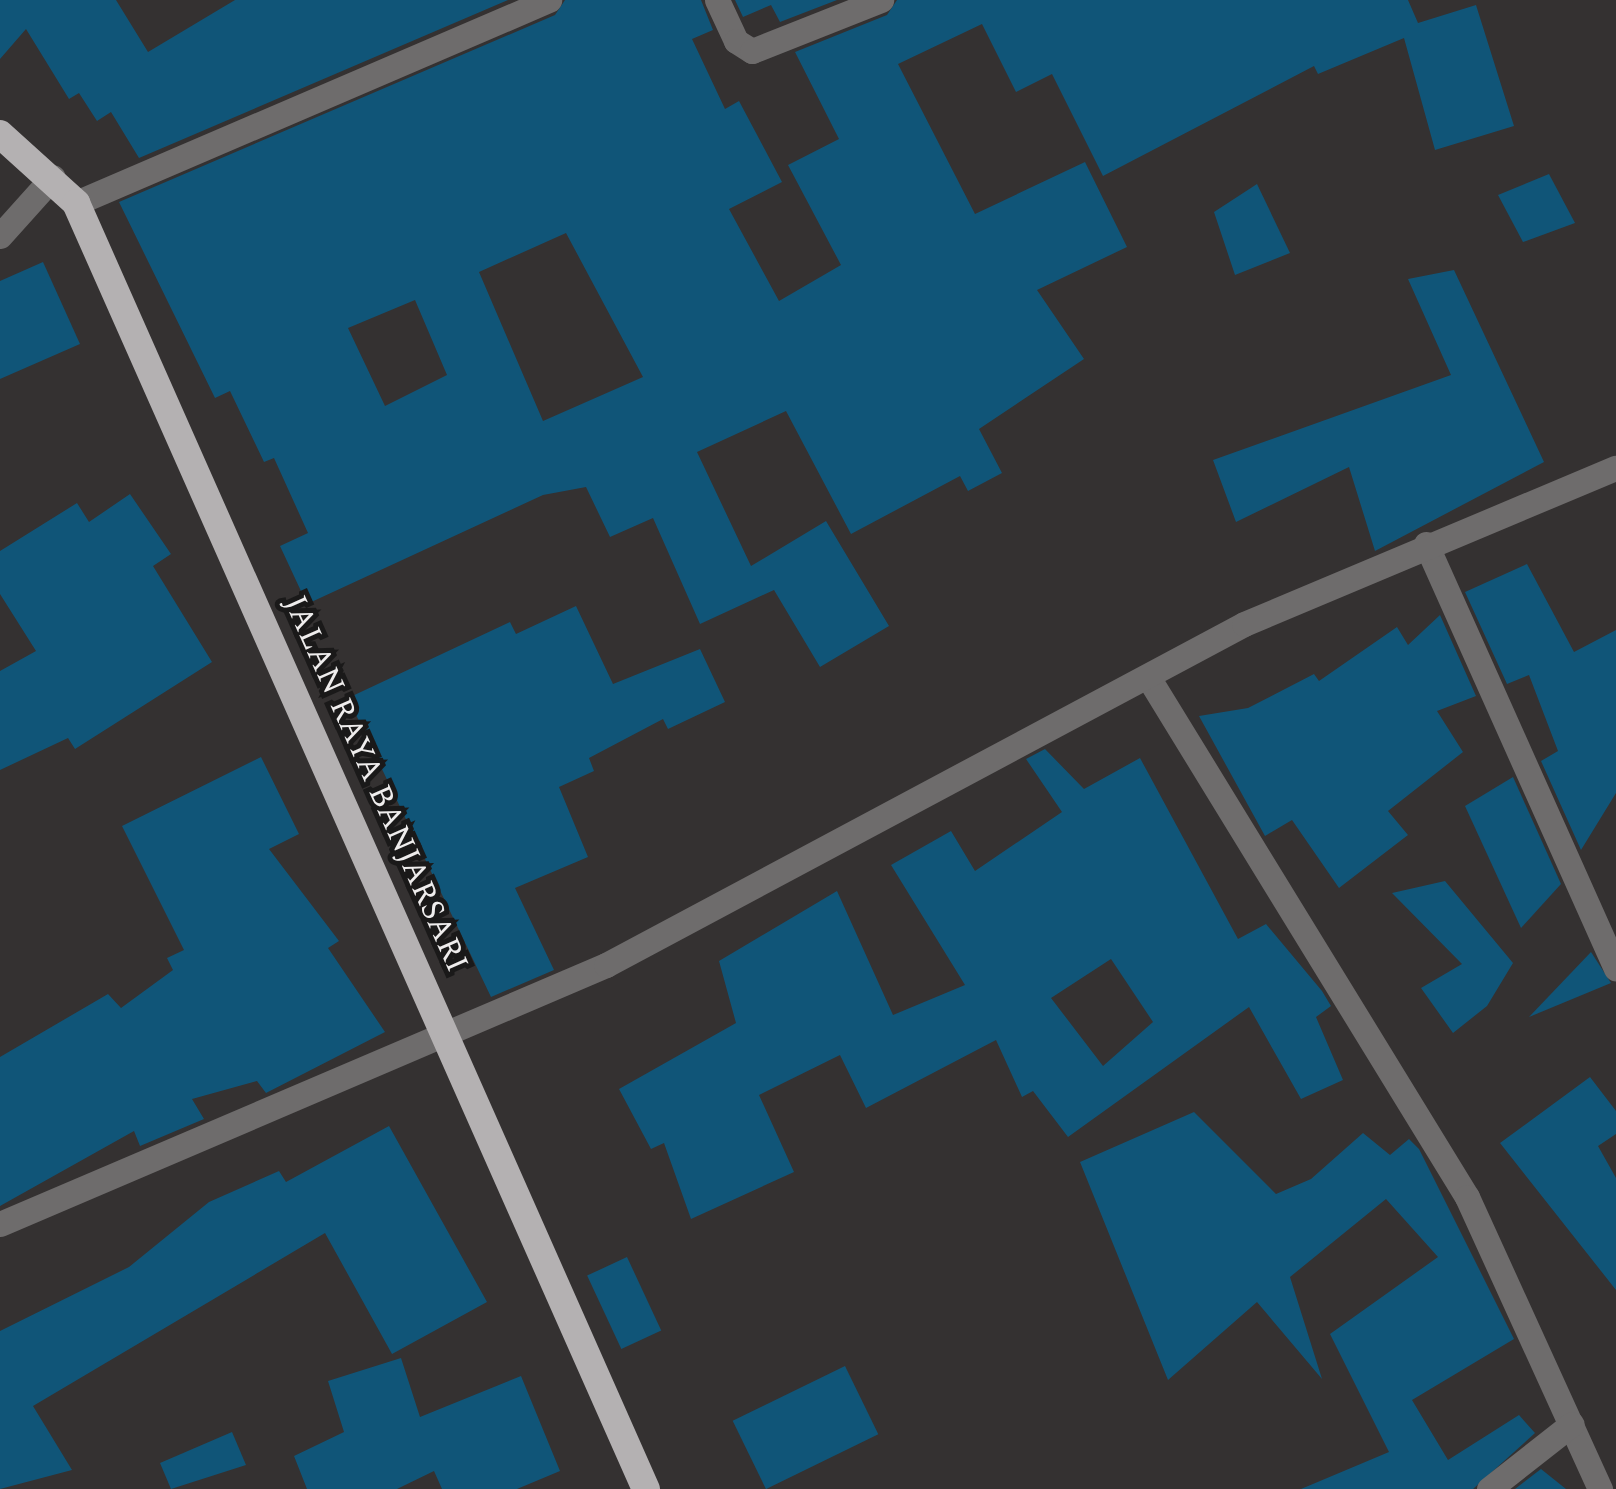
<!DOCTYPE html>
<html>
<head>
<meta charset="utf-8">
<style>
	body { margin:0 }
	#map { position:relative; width:1616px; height:1489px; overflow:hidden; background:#343131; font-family:Spectral,serif }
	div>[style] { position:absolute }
	.building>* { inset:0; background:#105578; transform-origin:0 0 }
	.minor>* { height:25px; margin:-12.5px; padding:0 12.5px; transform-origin:12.5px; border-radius:12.5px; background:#6e6c6c }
	.trunk>* { height:28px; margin:-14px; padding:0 14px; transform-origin:14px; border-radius:14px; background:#b4b1b2 }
	span { translate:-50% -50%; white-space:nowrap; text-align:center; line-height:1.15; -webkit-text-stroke:10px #1a1919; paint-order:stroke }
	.street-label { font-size:32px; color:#efeded }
</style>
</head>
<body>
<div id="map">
	<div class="building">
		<i style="clip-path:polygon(0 0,116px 0,148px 52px,235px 0,508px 0,139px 158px,111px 112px,97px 121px,79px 93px,69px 99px,26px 29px,0 59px)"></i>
		<i style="clip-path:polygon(evenodd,565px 0,701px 0,713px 30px,692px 39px,725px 109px,739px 101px,782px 182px,729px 209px,779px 301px,841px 265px,788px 165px,839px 139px,795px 52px,887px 15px,897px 0,1408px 0,1418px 23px,1476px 5px,1514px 126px,1435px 150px,1404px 38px,1318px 74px,1314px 66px,1103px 176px,1052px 74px,1016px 92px,982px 24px,898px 64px,975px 214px,1085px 162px,1127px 247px,1037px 290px,1084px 359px,979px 429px,1002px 473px,968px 491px,960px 476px,851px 534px,786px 411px,697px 452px,751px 566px,826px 521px,889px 626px,820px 667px,774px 590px,700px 624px,653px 518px,610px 537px,586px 487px,543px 495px,307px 604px,280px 546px,308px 533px,274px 458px,264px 462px,230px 391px,215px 398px,119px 202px,555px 15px,565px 0,566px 233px,643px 377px,543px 421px,479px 272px,566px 233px,565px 0,415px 300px,447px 375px,385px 406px,348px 328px,415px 300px)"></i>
		<i style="clip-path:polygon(735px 0,837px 0,780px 22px,771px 5px,743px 17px)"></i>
		<i style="clip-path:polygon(1549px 174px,1575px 223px,1523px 242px,1498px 195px)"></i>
		<i style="clip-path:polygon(1257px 184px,1290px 253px,1235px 275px,1214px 212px)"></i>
		<i style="clip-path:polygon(43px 262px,80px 344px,0 379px,0 281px)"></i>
		<i style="clip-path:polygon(1454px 270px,1544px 462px,1375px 551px,1349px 467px,1236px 522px,1213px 460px,1451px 375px,1408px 279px)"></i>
		<i style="clip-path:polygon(130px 494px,171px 554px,153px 566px,212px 662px,75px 749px,68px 738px,0 770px,0 671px,36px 651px,0 594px,0 551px,77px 503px,89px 522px)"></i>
		<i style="clip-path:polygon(1527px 564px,1574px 652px,1616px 630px,1616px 793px,1581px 850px,1541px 761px,1558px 751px,1529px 675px,1507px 684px,1465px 592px)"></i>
		<i style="clip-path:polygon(576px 606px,613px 684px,700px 649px,725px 702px,668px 729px,663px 719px,589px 758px,594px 771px,559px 787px,588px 857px,515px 888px,554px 970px,491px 997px,348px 698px,510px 622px,516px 634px)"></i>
		<i style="clip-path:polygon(1440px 615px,1476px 696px,1437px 711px,1463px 752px,1388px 811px,1408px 835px,1339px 888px,1292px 820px,1265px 836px,1199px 716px,1248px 708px,1314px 674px,1319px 681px,1397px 627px,1408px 645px)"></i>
		<i style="clip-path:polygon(evenodd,1045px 749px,1084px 789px,1140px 758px,1238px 939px,1266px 924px,1322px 991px,1331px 1006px,1316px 1017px,1343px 1080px,1301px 1099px,1249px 1007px,1068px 1137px,1033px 1091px,1022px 1097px,996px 1040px,866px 1108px,840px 1055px,759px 1095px,794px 1172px,691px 1219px,664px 1143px,651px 1149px,619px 1089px,736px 1023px,719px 961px,837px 891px,893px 1015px,965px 985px,891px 865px,951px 831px,975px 871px,1062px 812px,1026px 759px,1045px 749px,1111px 959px,1153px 1022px,1103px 1066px,1051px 998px,1111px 959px)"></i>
		<i style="clip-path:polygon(261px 757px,299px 834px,269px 849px,339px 941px,328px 948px,385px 1032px,266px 1093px,257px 1081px,192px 1099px,204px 1119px,140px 1146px,134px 1131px,0 1206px,0 1057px,108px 994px,121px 1008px,173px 970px,167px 958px,184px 950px,122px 826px)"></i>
		<i style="clip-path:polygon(1513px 777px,1561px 884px,1521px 928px,1465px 806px)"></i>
		<i style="clip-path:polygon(1445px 881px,1513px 963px,1487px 1006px,1453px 1033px,1421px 988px,1462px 964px,1392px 893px)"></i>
		<i style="clip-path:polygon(1591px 952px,1611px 983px,1529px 1017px)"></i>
		<i style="clip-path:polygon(1590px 1077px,1616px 1111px,1616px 1134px,1598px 1146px,1616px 1178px,1616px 1290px,1500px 1143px)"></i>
		<i style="clip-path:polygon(1194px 1112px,1276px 1194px,1311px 1179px,1363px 1133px,1390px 1155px,1409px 1139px,1419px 1149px,1514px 1339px,1412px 1400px,1448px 1460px,1519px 1415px,1535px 1433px,1473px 1489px,1301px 1489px,1389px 1452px,1330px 1334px,1438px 1257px,1386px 1199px,1290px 1277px,1322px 1379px,1257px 1302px,1168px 1380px,1080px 1162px)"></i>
		<i style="clip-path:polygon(389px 1126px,487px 1302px,392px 1354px,325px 1233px,33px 1406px,72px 1470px,0 1489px,0 1331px,129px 1267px,209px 1202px,279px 1171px,286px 1182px)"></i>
		<i style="left:627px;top:1257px;width:81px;height:44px;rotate:65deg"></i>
		<i style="clip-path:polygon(401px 1358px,420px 1417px,521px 1376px,560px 1471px,517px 1489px,442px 1489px,434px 1471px,397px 1489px,307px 1489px,294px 1456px,344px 1432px,328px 1381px)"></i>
		<i style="left:845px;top:1366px;width:76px;height:125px;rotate:64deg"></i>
		<i style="clip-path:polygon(232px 1432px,246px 1465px,171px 1489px,160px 1463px)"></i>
		<i style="clip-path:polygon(1541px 1469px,1566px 1489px,1515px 1489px)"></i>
	</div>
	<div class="minor">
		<i style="left:717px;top:0;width:45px;rotate:65.1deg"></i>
		<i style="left:736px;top:41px;width:19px;rotate:32deg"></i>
		<i style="left:752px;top:51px;width:139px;rotate:-21.6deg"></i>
		<i style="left:76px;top:203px;width:515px;rotate:-23.23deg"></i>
		<i style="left:0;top:236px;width:79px;rotate:-48.1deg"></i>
		<i style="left:1426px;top:544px;width:465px;rotate:65.9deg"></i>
		<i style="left:1148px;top:677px;width:610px;rotate:58.47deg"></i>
		<i style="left:1467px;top:1197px;width:321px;rotate:65.5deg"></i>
		<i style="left:0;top:1224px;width:659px;rotate:-23.14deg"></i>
		<i style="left:606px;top:965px;width:723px;rotate:-28.12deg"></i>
		<i style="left:1244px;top:624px;width:403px;rotate:-22.8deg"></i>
		<i style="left:1489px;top:1489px;width:105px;rotate:-38.1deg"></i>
	</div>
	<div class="trunk">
		<i style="left:0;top:134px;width:103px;rotate:42.2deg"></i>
		<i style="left:76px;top:203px;width:1407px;rotate:66.1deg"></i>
	</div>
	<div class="street-label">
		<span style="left:375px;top:784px;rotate:66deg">JALAN RAYA BANJARSARI</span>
	</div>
</div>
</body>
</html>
